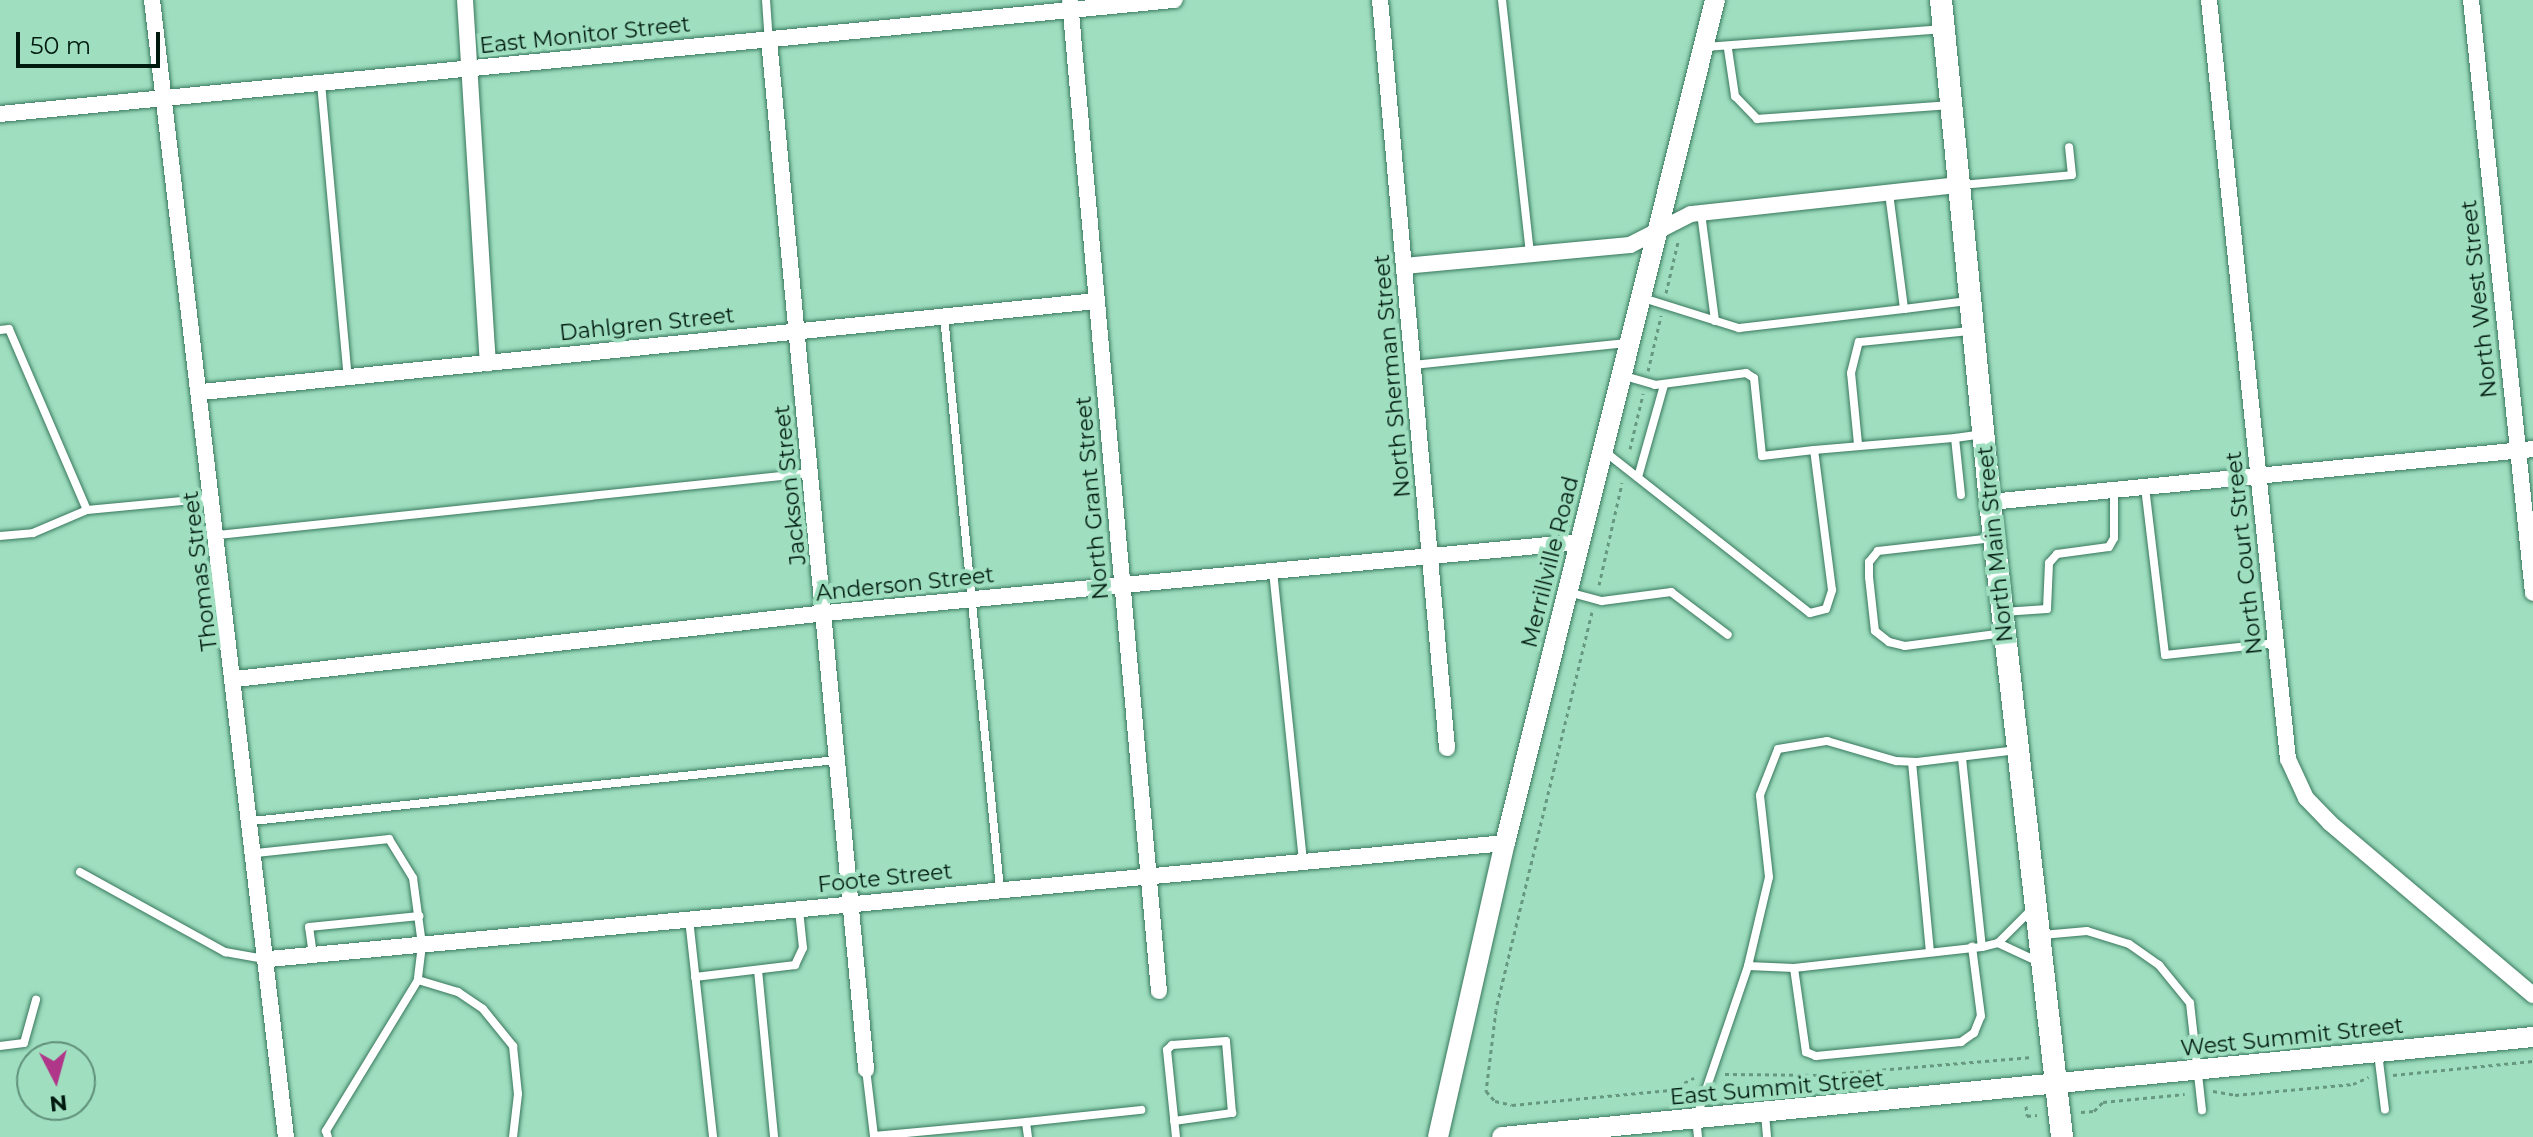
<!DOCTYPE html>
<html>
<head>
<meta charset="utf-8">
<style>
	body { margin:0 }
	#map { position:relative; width:2533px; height:1137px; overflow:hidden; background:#9fdfc0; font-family:Montserrat,sans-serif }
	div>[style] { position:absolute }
	.path>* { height:3px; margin-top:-1.5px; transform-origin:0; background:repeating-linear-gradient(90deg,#669880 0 4px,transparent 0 8px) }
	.roads { filter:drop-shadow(0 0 2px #39785d) drop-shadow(0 0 2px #39785d) }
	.service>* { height:8px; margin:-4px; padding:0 4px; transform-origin:4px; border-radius:4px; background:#fff }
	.minor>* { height:16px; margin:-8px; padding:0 8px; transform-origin:8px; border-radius:8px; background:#fff }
	.tertiary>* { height:20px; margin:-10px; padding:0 10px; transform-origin:10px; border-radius:10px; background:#fff }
	.secondary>* { height:22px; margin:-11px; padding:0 11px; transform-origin:11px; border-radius:11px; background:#fff }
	span { translate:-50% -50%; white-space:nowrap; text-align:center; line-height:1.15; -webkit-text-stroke:8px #9fdfc0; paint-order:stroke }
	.street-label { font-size:22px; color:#011a0f }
	.north { position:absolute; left:16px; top:1041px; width:80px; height:80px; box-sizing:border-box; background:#9fdfc0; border:2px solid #609079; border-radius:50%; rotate:174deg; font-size:22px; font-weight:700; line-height:32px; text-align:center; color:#011a0f }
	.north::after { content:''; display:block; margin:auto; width:28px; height:36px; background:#b03689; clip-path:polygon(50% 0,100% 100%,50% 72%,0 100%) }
	.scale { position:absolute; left:16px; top:32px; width:144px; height:36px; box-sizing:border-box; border:4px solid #011a0f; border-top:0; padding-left:10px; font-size:24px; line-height:28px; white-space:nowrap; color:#011a0f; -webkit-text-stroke:6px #9fdfc0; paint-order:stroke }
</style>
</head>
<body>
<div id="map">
	<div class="path">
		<i style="left:1666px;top:293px;width:52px;rotate:-76.8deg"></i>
		<i style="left:1648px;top:371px;width:57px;rotate:-76.7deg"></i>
		<i style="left:1630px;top:449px;width:57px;rotate:-76.7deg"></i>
		<i style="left:1599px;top:585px;width:105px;rotate:-77.3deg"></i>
		<i style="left:1592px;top:612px;width:409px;rotate:103.6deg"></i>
		<i style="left:1496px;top:1010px;width:82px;rotate:97deg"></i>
		<i style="left:1486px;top:1091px;width:13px;rotate:48deg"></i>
		<i style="left:1495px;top:1101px;width:17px;rotate:13deg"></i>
		<i style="left:1512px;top:1105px;width:159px;rotate:-5.4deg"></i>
		<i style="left:1670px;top:1090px;width:27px;rotate:-27deg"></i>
		<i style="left:1725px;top:1074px;width:93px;rotate:0.6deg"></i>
		<i style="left:1818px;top:1075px;width:215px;rotate:-4.8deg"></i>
		<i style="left:2393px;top:1075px;width:141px;rotate:-5.7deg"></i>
		<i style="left:2213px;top:1091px;width:22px;rotate:10deg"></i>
		<i style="left:2235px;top:1095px;width:119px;rotate:-5.3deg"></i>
		<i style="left:2353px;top:1084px;width:17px;rotate:-24deg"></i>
		<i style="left:2026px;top:1106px;width:10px;rotate:84deg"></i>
		<i style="left:2027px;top:1116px;width:10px;rotate:-6deg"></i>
		<i style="left:2081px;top:1112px;width:13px;rotate:-4deg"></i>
		<i style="left:2094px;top:1111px;width:13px;rotate:-45deg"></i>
		<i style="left:2103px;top:1102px;width:82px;rotate:-5.6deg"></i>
	</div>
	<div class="roads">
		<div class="service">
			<i style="left:766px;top:0;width:39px;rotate:86deg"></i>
			<i style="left:1502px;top:0;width:256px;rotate:83.7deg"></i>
			<i style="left:1706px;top:47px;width:238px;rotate:-4.3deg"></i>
			<i style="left:1728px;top:49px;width:48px;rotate:81.5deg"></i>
			<i style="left:1735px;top:96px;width:32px;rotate:46deg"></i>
			<i style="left:1757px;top:119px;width:194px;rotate:-4.1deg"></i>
			<i style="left:321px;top:83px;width:295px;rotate:84.8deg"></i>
			<i style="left:1961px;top:185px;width:111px;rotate:-5.1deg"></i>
			<i style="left:2072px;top:175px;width:28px;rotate:-96deg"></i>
			<i style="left:1889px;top:193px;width:117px;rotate:82.6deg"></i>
			<i style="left:1904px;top:309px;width:64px;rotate:-7.1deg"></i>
			<i style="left:1701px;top:213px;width:109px;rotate:82.6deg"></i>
			<i style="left:1643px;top:298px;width:101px;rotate:17.4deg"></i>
			<i style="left:1739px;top:328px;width:166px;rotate:-6.6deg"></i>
			<i style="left:944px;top:316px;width:576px;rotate:84.42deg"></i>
			<i style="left:0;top:330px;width:9px;rotate:-6deg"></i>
			<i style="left:9px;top:329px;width:197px;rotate:66.7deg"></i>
			<i style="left:1413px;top:365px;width:215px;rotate:-5.9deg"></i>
			<i style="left:1621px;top:375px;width:35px;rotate:16deg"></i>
			<i style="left:1655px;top:385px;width:92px;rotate:-7.5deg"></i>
			<i style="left:1746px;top:373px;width:9px;rotate:32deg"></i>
			<i style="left:1754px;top:378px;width:78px;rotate:84.1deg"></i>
			<i style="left:1762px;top:456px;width:52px;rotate:-6.6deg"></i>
			<i style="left:1858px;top:444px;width:71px;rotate:-95.6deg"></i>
			<i style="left:1851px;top:373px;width:32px;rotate:-76deg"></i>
			<i style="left:1859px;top:342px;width:112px;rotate:-5.7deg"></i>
			<i style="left:1604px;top:451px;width:262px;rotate:38.2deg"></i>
			<i style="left:1810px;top:613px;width:16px;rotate:-14deg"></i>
			<i style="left:1826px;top:609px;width:20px;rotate:-72deg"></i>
			<i style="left:1832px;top:590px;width:141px;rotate:-97.3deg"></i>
			<i style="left:1814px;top:450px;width:142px;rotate:-4.9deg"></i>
			<i style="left:1638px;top:477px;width:96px;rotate:-74.2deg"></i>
			<i style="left:2145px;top:487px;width:169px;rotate:83.2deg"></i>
			<i style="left:2165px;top:655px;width:112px;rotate:-6.2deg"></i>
			<i style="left:1961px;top:495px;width:57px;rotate:-96deg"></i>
			<i style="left:1955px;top:438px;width:27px;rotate:-8deg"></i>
			<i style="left:218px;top:535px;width:595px;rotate:-5.98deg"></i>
			<i style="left:0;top:536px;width:33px;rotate:-5deg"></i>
			<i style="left:33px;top:533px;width:59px;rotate:-23.1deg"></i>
			<i style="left:87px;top:510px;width:127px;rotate:-5.4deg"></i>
			<i style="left:1993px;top:538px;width:116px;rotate:173.6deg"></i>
			<i style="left:1878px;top:551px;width:14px;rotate:129deg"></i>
			<i style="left:1869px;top:562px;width:15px;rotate:90deg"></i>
			<i style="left:1869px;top:577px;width:54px;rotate:83.7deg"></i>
			<i style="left:1875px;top:631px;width:18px;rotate:38deg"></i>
			<i style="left:1889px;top:642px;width:16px;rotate:14deg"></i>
			<i style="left:1905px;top:646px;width:100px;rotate:-7.5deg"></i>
			<i style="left:1273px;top:571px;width:292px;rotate:84.1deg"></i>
			<i style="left:1568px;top:592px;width:35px;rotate:15deg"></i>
			<i style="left:1602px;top:601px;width:70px;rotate:-7.4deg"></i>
			<i style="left:1671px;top:592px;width:71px;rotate:37deg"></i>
			<i style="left:2003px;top:612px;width:44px;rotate:-3.9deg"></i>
			<i style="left:2047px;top:609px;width:46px;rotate:-87.5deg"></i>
			<i style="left:2049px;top:563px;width:12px;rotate:-48deg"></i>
			<i style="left:2057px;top:554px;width:52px;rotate:-7.7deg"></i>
			<i style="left:2109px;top:547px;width:10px;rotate:-61deg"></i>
			<i style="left:2114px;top:538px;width:48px;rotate:-90deg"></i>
			<i style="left:1962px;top:758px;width:190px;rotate:84deg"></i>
			<i style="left:1912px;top:762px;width:190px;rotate:84.6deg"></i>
			<i style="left:252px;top:821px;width:587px;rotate:-5.96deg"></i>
			<i style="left:256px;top:853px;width:134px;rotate:-6deg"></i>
			<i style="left:389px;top:839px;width:46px;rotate:58.4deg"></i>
			<i style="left:413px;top:878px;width:68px;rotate:82.3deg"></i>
			<i style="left:422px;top:945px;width:35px;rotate:97deg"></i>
			<i style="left:418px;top:980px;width:177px;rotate:121.4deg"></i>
			<i style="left:326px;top:1131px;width:6px;rotate:72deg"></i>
			<i style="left:80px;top:872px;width:166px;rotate:28.9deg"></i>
			<i style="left:225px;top:952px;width:40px;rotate:10deg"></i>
			<i style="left:689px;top:919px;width:219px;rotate:83.7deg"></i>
			<i style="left:2042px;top:935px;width:45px;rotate:-5.1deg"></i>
			<i style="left:2087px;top:931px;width:44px;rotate:17.2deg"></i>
			<i style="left:2129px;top:944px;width:37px;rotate:35deg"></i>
			<i style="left:2159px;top:965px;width:49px;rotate:50.8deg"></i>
			<i style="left:2190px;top:1003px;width:108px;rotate:83.6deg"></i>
			<i style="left:1998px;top:943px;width:47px;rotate:24.9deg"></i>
			<i style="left:313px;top:955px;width:28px;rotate:-98deg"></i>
			<i style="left:309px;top:927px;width:111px;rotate:-5.7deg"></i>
			<i style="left:1748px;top:966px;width:46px;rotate:2.5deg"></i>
			<i style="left:1794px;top:968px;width:189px;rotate:-6.4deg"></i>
			<i style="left:1982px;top:947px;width:16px;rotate:-14deg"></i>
			<i style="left:1998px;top:943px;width:48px;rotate:-45deg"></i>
			<i style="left:1794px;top:968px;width:85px;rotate:81.9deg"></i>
			<i style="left:1806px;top:1052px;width:11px;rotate:22deg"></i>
			<i style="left:1816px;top:1056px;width:146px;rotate:-5.5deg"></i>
			<i style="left:1961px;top:1042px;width:16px;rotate:-35deg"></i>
			<i style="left:1974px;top:1033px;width:18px;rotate:-68deg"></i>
			<i style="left:1981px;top:1016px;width:70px;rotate:-97.4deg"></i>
			<i style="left:758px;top:970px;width:168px;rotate:84.5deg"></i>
			<i style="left:695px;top:977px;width:101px;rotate:-6.8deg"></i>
			<i style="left:795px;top:965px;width:19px;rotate:-65deg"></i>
			<i style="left:803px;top:948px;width:38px;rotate:-96deg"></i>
			<i style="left:418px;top:980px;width:42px;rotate:16.7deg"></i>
			<i style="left:458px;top:992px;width:30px;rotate:34deg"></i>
			<i style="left:483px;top:1009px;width:48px;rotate:51deg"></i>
			<i style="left:513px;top:1046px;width:48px;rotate:84.1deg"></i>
			<i style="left:518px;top:1094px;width:43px;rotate:96.6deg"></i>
			<i style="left:0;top:1046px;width:24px;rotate:-7deg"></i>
			<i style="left:24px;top:1043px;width:45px;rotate:-74.4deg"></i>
			<i style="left:2378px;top:1053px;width:57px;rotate:83deg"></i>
			<i style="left:866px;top:1069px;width:67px;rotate:83.2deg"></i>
			<i style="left:874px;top:1136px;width:153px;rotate:-5.3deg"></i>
			<i style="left:1765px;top:1114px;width:23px;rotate:85deg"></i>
			<i style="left:1174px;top:1121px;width:59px;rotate:-7.9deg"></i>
			<i style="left:1232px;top:1113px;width:72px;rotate:-94.8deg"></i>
			<i style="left:1226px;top:1041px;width:54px;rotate:175.8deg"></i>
			<i style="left:1172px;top:1045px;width:7px;rotate:135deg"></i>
			<i style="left:1167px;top:1050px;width:87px;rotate:84.1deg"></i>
			<i style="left:1028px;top:1137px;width:15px;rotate:-98deg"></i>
			<i style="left:1026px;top:1122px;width:116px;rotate:-6deg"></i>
			<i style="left:1698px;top:1137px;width:18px;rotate:-96deg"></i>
			<i style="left:1696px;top:1119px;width:162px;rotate:-71.2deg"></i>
			<i style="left:1748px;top:966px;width:91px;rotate:-76.7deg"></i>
			<i style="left:1769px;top:877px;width:82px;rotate:-96.3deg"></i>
			<i style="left:1760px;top:795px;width:49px;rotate:-68.6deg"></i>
			<i style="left:1778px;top:749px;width:50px;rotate:-9.3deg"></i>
			<i style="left:1827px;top:741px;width:72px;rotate:16.2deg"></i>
			<i style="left:1896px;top:761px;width:21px;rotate:3deg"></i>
			<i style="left:1917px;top:762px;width:101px;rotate:-6.8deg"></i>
		</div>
		<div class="minor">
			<i style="left:152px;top:0;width:1145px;rotate:83.28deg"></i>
			<i style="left:465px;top:0;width:364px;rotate:86.4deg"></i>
			<i style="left:1380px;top:0;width:751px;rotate:84.88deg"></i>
			<i style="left:2209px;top:0;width:763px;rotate:84.06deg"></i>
			<i style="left:2288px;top:759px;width:43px;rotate:65.2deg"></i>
			<i style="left:2306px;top:798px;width:35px;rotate:46deg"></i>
			<i style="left:2330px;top:823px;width:266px;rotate:40.3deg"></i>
			<i style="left:2471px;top:0;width:596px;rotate:84.03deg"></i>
			<i style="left:1070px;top:2px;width:993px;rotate:84.86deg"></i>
			<i style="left:769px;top:40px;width:1034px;rotate:84.61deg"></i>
			<i style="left:0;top:114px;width:1180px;rotate:-5.55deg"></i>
			<i style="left:1404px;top:266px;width:227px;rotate:-5.3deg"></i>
			<i style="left:1630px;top:245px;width:68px;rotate:-26.9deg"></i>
			<i style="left:1691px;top:214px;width:271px;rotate:-6.2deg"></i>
			<i style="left:202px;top:392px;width:899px;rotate:-5.81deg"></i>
			<i style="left:1990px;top:502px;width:546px;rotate:-5.57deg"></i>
			<i style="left:235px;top:679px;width:595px;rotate:-6.37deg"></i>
			<i style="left:826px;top:613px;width:757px;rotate:-5.38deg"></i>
			<i style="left:269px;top:959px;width:1241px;rotate:-5.36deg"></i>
		</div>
		<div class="tertiary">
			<i style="left:1438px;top:1137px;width:302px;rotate:-77.2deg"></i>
			<i style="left:1505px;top:843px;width:869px;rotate:-76.01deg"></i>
			<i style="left:1502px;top:1137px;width:1036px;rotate:-5.54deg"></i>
		</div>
		<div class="secondary">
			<i style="left:1941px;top:0;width:504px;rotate:84.43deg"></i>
			<i style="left:1990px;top:502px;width:639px;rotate:83.53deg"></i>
		</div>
	</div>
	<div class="street-label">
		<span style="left:585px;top:35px;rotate:-6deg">East Monitor Street</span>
		<span style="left:2479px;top:299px;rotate:-96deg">North West Street</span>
		<span style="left:647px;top:324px;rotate:-6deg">Dahlgren Street</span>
		<span style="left:1392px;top:376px;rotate:-95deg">North Sherman Street</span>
		<span style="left:790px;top:485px;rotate:-96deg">Jackson Street</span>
		<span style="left:1092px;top:498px;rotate:-95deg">North Grant Street</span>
		<span style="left:1995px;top:544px;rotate:-96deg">North Main Street</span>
		<span style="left:2244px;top:553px;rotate:-96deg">North Court Street</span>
		<span style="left:1550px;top:562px;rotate:-76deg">Merrillville Road</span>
		<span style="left:200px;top:571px;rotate:-97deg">Thomas Street</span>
		<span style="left:905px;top:584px;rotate:-6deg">Anderson Street</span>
		<span style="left:885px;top:878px;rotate:-6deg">Foote Street</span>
		<span style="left:2292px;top:1037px;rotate:-6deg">West Summit Street</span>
		<span style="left:1777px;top:1088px;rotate:-5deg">East Summit Street</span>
	</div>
	<div class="north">N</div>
	<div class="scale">50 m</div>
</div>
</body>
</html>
